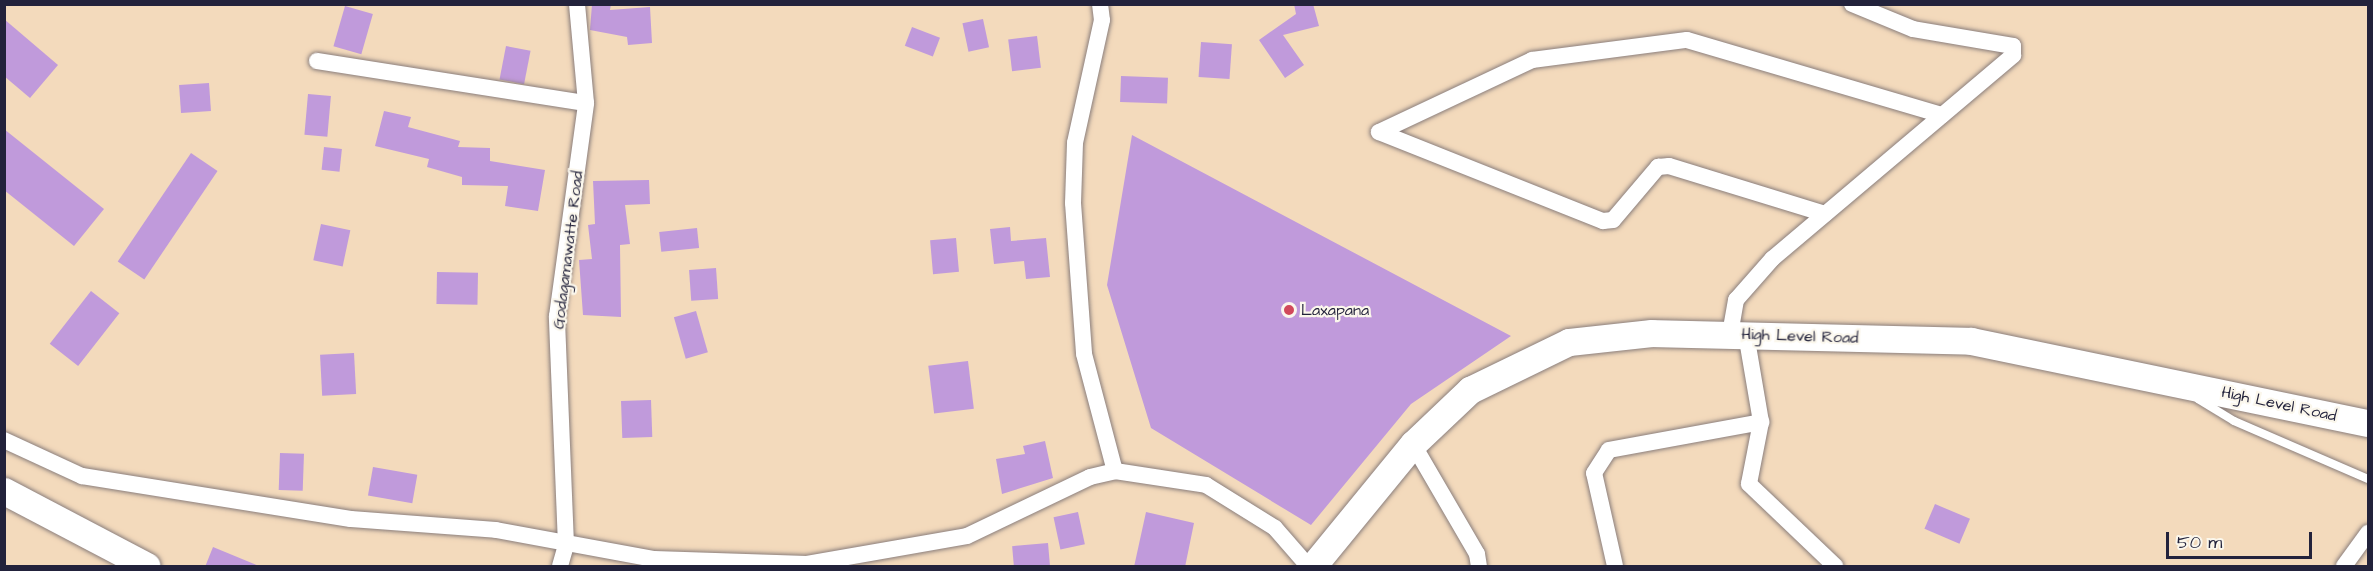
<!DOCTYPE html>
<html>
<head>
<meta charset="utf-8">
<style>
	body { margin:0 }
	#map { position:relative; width:2373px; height:571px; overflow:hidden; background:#f3dabc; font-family:"Architects Daughter",sans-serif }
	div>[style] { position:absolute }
	.building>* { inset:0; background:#c09adb; transform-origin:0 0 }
	.roads { filter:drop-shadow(0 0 2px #8a7e7c) drop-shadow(0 0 2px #8a7e7c) }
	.service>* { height:8px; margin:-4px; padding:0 4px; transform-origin:4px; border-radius:4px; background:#fff }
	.minor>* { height:16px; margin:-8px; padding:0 8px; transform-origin:8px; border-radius:8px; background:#fff }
	.trunk>* { height:27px; margin:-13.5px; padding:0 13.5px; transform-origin:13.5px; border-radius:13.5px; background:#fff }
	.dots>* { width:16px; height:16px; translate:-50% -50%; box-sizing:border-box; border:3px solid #fbf7ec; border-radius:50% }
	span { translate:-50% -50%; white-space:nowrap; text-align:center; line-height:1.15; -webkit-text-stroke:4.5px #fbf7ec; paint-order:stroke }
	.street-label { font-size:16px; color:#22223b }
	.poi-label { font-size:16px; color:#22223b }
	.left { translate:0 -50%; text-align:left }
	.frame { position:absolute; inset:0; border:6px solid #22223b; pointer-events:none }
	.scale { position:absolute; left:2166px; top:532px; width:146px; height:27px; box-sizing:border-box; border:3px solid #22223b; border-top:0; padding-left:8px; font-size:18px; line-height:21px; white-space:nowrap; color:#22223b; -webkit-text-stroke:4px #fbf7ec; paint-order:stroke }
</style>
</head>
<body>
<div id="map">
	<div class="building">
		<i style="clip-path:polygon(592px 4px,611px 4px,610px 10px,650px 7px,652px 43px,628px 45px,627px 37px,590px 30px)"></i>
		<i style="clip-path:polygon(1294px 4px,1313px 4px,1319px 26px,1283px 35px,1304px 65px,1285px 78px,1259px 40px,1296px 14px)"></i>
		<i style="left:345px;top:6px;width:29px;height:42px;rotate:16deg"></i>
		<i style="clip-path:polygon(4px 19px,58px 65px,30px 98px,4px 76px)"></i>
		<i style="left:983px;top:19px;width:29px;height:21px;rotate:78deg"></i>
		<i style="left:912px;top:27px;width:30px;height:20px;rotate:21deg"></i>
		<i style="left:1037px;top:36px;width:32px;height:29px;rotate:83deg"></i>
		<i style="left:1201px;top:42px;width:31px;height:35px;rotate:4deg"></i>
		<i style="left:506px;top:46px;width:25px;height:34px;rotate:11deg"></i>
		<i style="left:1121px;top:76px;width:47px;height:26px;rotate:2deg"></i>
		<i style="left:209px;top:83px;width:28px;height:30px;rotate:86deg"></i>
		<i style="left:308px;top:94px;width:23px;height:41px;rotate:5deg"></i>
		<i style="clip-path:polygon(384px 111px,411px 117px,408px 127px,460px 141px,458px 147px,490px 148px,490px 161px,545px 170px,538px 211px,505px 206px,508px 186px,462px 185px,462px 177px,427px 167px,429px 159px,375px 146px)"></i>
		<i style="clip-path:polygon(4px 129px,104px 209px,74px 246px,4px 190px)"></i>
		<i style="clip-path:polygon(1132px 135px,1511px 336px,1411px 404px,1311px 525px,1151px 428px,1107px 285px)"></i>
		<i style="left:324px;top:147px;width:18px;height:23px;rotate:6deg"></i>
		<i style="left:191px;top:153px;width:32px;height:131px;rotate:34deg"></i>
		<i style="clip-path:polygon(649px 180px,650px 204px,625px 205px,630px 244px,620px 245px,621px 317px,583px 315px,579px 260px,592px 259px,588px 225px,595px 224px,593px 181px)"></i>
		<i style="left:321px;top:224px;width:30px;height:37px;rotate:12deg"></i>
		<i style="clip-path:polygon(1010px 227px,1011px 241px,1046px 238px,1050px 277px,1026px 279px,1024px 261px,994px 264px,990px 229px)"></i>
		<i style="left:697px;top:228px;width:20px;height:38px;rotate:84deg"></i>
		<i style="left:956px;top:238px;width:34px;height:26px;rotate:85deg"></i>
		<i style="left:716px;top:268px;width:31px;height:27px;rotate:86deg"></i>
		<i style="left:437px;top:272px;width:41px;height:32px;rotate:1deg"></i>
		<i style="left:91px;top:291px;width:36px;height:67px;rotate:38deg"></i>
		<i style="left:696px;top:311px;width:43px;height:23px;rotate:74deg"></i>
		<i style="left:354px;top:353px;width:41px;height:34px;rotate:87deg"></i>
		<i style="left:968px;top:361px;width:48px;height:40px;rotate:83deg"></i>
		<i style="left:651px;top:400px;width:37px;height:30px;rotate:88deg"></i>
		<i style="clip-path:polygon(1045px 441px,1053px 478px,1002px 494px,996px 459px,1025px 454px,1023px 446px)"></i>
		<i style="left:280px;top:453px;width:24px;height:37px;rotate:2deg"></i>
		<i style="left:373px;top:467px;width:45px;height:29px;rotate:10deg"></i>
		<i style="left:1935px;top:504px;width:38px;height:27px;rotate:23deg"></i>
		<i style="left:1078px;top:512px;width:33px;height:25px;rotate:78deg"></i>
		<i style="clip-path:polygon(1146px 512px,1194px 523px,1185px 567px,1134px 567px)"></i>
		<i style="left:1048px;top:543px;width:22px;height:36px;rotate:85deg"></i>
		<i style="clip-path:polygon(213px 547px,259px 566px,259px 567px,205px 567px)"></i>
	</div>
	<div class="roads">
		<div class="service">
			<i style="left:2198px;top:399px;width:42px;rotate:31.4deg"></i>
			<i style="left:2234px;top:421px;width:146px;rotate:23.4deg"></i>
		</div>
		<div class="minor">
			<i style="left:1100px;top:4px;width:16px;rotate:83deg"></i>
			<i style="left:1102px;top:20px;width:126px;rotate:102.4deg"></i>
			<i style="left:1075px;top:143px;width:60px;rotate:91.9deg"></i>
			<i style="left:1073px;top:203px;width:151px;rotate:85.8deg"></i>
			<i style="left:1084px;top:354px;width:121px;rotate:75.2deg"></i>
			<i style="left:317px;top:61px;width:272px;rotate:8.9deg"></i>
			<i style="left:1379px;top:132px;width:169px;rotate:-25.2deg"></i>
			<i style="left:1532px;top:60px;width:156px;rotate:-7.4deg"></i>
			<i style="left:1687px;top:40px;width:266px;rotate:16.4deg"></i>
			<i style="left:1379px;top:132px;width:241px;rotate:21.7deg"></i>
			<i style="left:1603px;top:221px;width:10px;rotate:-6deg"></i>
			<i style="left:1613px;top:220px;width:70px;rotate:-49.7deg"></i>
			<i style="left:1658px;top:167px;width:11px;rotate:-5deg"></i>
			<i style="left:1669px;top:166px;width:163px;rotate:17.1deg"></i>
			<i style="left:1730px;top:334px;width:35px;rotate:-80deg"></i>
			<i style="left:1736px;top:300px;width:55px;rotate:-48.7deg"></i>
			<i style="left:1772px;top:259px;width:316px;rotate:-40.2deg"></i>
			<i style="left:2013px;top:55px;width:9px;rotate:-90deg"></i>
			<i style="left:2013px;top:46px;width:101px;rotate:-170.4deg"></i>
			<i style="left:1913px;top:29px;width:66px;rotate:-157.7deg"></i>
			<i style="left:1746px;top:334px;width:89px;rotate:80.3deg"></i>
			<i style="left:1761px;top:422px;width:63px;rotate:101deg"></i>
			<i style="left:1749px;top:484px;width:119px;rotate:43.6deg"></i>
			<i style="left:4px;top:440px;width:86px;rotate:24.8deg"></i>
			<i style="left:82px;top:476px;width:272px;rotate:9.1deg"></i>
			<i style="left:351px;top:519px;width:145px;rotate:4.3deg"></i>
			<i style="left:496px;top:530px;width:161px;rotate:10.4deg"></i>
			<i style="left:654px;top:559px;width:153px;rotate:1.9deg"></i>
			<i style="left:807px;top:564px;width:162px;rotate:-9.9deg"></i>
			<i style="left:967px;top:536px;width:136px;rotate:-25.6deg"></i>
			<i style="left:1090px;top:477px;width:26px;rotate:-13deg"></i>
			<i style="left:1115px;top:471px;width:92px;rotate:8.7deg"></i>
			<i style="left:1206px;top:485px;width:81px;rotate:31.9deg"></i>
			<i style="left:1275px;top:528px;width:50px;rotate:49deg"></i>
			<i style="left:1413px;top:444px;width:127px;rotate:59.8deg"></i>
			<i style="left:1477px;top:554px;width:12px;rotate:81deg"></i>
			<i style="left:560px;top:566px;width:22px;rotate:-74deg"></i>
			<i style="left:566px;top:545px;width:229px;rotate:-92.3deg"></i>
			<i style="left:557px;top:316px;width:215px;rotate:-82.2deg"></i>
			<i style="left:586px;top:103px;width:99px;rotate:-95.2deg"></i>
			<i style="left:1615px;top:566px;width:95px;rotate:-102.7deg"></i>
			<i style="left:1594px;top:473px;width:27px;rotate:-57deg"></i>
			<i style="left:1609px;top:450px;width:155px;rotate:-10.4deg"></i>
			<i style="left:2344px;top:566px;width:41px;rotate:-54deg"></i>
		</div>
		<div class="trunk">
			<i style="left:4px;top:491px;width:161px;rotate:27.7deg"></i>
			<i style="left:1313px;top:566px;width:158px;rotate:-50.7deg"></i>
			<i style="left:1413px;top:444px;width:79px;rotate:-43.5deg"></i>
			<i style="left:1470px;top:390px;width:110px;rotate:-25.9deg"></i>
			<i style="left:1569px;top:342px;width:83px;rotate:-6.2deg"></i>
			<i style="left:1652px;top:333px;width:319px;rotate:1.4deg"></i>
			<i style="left:1971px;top:341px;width:405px;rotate:11.7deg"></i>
		</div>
	</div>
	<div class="dots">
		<i style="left:1289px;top:310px;background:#d1495b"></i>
	</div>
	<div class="street-label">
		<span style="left:568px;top:250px;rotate:-83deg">Godagamawatte Road</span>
		<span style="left:1800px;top:336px;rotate:2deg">High Level Road</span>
		<span style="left:2279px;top:404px;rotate:12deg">High Level Road</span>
	</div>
	<div class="poi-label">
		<span class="left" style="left:1301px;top:310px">Laxapana</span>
	</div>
	<div class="frame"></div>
	<div class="scale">50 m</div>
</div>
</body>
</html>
